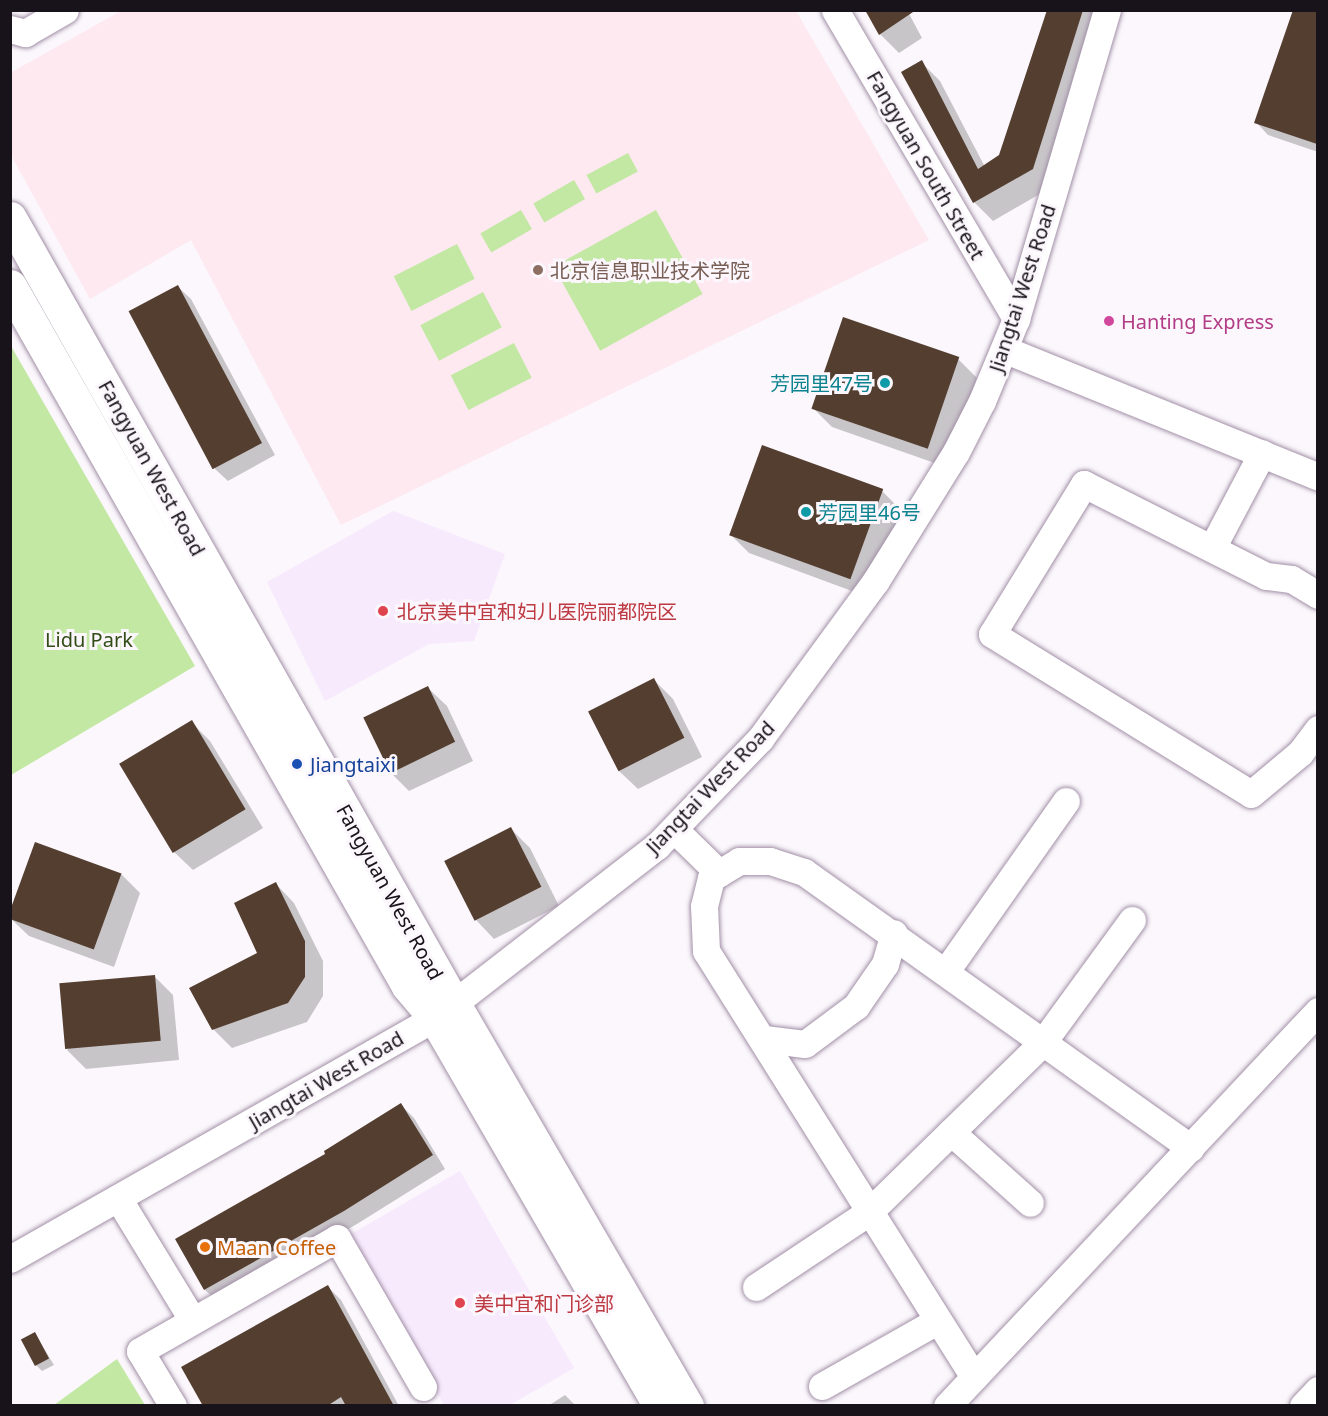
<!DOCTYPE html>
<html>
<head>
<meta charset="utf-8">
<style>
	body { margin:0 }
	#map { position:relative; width:1328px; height:1416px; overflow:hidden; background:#fbf7fc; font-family:"Noto Sans","Noto Sans SC",sans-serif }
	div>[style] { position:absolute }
	.built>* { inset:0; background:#f8eafd }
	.education>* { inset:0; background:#fde9ef }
	.green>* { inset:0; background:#c2e8a3; transform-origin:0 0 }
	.shadow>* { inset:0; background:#0003 }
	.building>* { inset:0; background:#543e30; transform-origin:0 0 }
	.roads { filter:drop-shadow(0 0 2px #a290a7) drop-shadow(0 0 2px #a290a7) }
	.minor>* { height:27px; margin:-13.5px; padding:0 13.5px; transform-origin:13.5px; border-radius:13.5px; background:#fff }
	.major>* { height:33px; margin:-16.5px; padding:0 16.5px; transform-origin:16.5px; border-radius:16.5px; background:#fff }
	.dots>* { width:16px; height:16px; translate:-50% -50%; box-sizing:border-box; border:3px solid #fbf7fc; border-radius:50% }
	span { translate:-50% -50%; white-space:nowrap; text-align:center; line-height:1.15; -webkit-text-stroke:6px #fbf7fc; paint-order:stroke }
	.street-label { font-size:20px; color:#18121b }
	.education-label { font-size:20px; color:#785e54 }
	.left { translate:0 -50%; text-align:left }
	.hotel-label { font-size:20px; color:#b23c85 }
	.culture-label { font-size:20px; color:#0d838f }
	.right { translate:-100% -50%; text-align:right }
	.health-label { font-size:20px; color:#be3a42 }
	.park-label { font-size:20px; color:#324c16 }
	.transit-label { font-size:20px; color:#164399 }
	.food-label { font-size:20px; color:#c56008 }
	.frame { position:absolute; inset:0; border:12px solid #18121b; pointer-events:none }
</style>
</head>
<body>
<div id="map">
	<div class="built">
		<i style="clip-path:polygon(393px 511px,505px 554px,474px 641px,429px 644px,325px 701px,267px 582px)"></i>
		<i style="clip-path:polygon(460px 1171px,574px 1368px,510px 1405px,444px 1405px,346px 1237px)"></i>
	</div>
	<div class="education">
		<i style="clip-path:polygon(121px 11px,796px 11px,929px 240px,341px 525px,191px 240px,90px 299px,11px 155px,10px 73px)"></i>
	</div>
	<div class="green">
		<i style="left:628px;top:153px;width:21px;height:47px;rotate:62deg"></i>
		<i style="left:574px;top:180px;width:22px;height:47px;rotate:60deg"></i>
		<i style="left:521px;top:210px;width:22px;height:47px;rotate:60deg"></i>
		<i style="left:656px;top:210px;width:96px;height:117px;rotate:61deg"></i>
		<i style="left:457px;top:244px;width:39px;height:71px;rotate:63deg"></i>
		<i style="left:483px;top:292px;width:40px;height:71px;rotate:62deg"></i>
		<i style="left:514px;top:343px;width:39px;height:71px;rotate:63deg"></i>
		<i style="clip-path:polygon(11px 346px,195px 666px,11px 775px,10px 775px)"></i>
		<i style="clip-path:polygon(117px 1359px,145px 1405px,54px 1405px)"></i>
	</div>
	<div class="shadow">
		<i style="clip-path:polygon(907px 10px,922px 38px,899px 53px,880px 34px)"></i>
		<i style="clip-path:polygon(1049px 10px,1108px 10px,1052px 187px,993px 221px,974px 202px,921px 62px,940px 81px,985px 167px,1000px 156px)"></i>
		<i style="clip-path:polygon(1294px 10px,1318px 10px,1318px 152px,1268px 135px,1256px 122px)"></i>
		<i style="clip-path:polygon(178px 287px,191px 299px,275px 455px,228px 481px,215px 469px)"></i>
		<i style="clip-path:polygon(958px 359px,977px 378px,946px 467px,832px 427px,813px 408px)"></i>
		<i style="clip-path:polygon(882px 491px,901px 510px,868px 597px,749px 553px,730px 534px)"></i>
		<i style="clip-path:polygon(654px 680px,673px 699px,702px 757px,638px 789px,619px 771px)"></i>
		<i style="clip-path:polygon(428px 688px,447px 706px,473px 761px,409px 791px,391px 773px)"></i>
		<i style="clip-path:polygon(191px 722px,210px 741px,263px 828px,193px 870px,174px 852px)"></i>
		<i style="clip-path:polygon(511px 829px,530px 848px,559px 906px,494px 939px,476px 920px)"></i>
		<i style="clip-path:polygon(36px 844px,121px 874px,140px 893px,114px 967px,29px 936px,10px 918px)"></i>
		<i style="clip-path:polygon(276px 884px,294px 903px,323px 961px,323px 996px,307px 1022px,232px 1048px,213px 1029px,259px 954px)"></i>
		<i style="clip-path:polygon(154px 976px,173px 995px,179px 1060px,86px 1069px,67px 1050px)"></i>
		<i style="clip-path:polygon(401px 1105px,414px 1118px,445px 1169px,357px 1224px,218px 1302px,205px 1290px,177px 1239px,328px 1155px)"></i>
		<i style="clip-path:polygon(328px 1287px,341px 1300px,399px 1406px,204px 1406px)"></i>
		<i style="clip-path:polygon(35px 1334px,54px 1365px,42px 1371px,36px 1365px)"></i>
		<i style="clip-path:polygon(565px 1395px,576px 1406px,548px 1406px)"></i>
	</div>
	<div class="building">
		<i style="clip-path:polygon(865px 10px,916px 10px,879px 35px)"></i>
		<i style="clip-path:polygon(1047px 10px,1083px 10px,1033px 169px,973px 203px,901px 72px,922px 60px,978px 169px,999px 155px)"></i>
		<i style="clip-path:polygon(1293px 10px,1317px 10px,1317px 144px,1254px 123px)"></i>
		<i style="left:178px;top:285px;width:179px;height:56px;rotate:62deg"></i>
		<i style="left:843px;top:317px;width:123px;height:97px;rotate:19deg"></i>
		<i style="left:762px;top:445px;width:129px;height:96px;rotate:20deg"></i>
		<i style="left:654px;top:678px;width:67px;height:74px;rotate:63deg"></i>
		<i style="left:428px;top:686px;width:62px;height:72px;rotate:64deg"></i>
		<i style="left:192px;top:720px;width:104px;height:85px;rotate:59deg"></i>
		<i style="left:511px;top:827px;width:67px;height:75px;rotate:63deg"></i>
		<i style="left:35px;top:842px;width:92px;height:81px;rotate:20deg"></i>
		<i style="clip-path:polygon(276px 882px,305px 941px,305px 977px,288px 1003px,212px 1030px,189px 988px,257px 953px,234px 903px)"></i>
		<i style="left:155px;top:975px;width:66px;height:96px;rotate:85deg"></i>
		<i style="clip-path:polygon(401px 1103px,433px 1155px,344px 1211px,204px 1290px,175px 1239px,325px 1154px,324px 1151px)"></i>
		<i style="clip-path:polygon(328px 1285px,394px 1406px,346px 1406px,341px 1397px,327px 1406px,203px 1406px,181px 1367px)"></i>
		<i style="left:35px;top:1332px;width:30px;height:16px;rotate:62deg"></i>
	</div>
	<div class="roads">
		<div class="minor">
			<i style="left:835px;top:10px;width:358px;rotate:59.6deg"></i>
			<i style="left:10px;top:29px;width:16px;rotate:15deg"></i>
			<i style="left:25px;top:33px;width:46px;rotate:-29.9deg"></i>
			<i style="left:1006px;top:350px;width:337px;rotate:22.1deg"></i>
			<i style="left:1212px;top:548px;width:107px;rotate:-62.2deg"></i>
			<i style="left:1318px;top:595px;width:31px;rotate:-149deg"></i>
			<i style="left:1291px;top:579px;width:25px;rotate:-173deg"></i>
			<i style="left:1266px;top:576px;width:204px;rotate:-153.2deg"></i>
			<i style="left:1084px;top:484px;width:176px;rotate:121.5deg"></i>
			<i style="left:992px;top:634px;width:304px;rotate:31.7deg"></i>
			<i style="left:1251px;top:794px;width:64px;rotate:-39.9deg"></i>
			<i style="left:1300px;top:753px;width:30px;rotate:-53deg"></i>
			<i style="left:674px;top:829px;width:63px;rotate:44.4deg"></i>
			<i style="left:946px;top:971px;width:208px;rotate:-54.8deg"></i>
			<i style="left:764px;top:1039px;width:41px;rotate:7deg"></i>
			<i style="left:805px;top:1044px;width:64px;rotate:-36.7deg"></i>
			<i style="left:856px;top:1006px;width:51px;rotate:-55.4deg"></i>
			<i style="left:885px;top:964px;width:32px;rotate:-74deg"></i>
			<i style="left:951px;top:1132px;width:106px;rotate:41.9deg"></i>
			<i style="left:118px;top:1198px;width:142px;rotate:58.6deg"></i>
			<i style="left:10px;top:1259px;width:489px;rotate:-29.6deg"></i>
			<i style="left:435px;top:1018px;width:281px;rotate:-37.8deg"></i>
			<i style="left:657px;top:846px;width:149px;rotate:-46.1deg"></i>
			<i style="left:760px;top:739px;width:195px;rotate:-53.8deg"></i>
			<i style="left:875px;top:582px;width:153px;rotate:-58.1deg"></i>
			<i style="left:956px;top:452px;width:57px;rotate:-63deg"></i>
			<i style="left:982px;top:401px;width:89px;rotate:-67.5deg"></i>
			<i style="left:1016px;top:319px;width:322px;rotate:-73.6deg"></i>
			<i style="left:756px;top:1287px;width:136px;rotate:-33.6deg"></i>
			<i style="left:869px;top:1212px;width:243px;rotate:-44.3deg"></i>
			<i style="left:1043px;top:1042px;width:151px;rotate:-53.9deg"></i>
			<i style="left:974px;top:1377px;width:503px;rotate:-122.17deg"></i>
			<i style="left:706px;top:951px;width:45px;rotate:-92.5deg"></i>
			<i style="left:704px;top:906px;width:29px;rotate:-76deg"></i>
			<i style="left:711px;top:878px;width:33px;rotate:-31deg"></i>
			<i style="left:739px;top:861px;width:31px"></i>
			<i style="left:770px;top:861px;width:36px;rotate:18deg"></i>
			<i style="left:804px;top:872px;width:475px;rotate:35.5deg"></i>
			<i style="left:822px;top:1386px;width:132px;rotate:-29.5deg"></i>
			<i style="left:173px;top:1406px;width:64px;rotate:-121deg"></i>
			<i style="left:140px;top:1351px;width:227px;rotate:-29.8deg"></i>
			<i style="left:337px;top:1238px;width:172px;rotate:60deg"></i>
			<i style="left:947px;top:1406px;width:542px;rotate:-46.79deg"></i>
			<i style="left:1303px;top:1406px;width:22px;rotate:-47deg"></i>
		</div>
		<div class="major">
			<i style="left:10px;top:218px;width:903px;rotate:60.54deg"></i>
			<i style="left:454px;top:1004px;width:465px;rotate:59.9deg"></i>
			<i style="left:10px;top:286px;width:805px;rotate:60.38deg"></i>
			<i style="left:408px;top:986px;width:42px;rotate:49.8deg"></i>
			<i style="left:435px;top:1018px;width:449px;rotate:59.9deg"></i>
		</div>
	</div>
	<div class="dots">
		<i style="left:538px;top:270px;background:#8d6e63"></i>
		<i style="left:1109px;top:321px;background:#d1479c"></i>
		<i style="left:885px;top:383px;background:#0f9aa8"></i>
		<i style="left:806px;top:512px;background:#0f9aa8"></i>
		<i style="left:383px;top:611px;background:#e0444e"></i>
		<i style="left:297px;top:764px;background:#1a4fb4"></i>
		<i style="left:205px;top:1247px;background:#e8710a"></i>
		<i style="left:460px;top:1303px;background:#e0444e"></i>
	</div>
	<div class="street-label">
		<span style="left:926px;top:165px;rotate:60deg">Fangyuan South Street</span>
		<span style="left:1022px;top:288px;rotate:-72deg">Jiangtai West Road</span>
		<span style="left:152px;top:468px;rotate:61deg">Fangyuan West Road</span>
		<span style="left:710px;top:787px;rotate:-46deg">Jiangtai West Road</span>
		<span style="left:390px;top:892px;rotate:61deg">Fangyuan West Road</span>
		<span style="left:326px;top:1080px;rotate:-30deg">Jiangtai West Road</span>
	</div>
	<div class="education-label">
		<span class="left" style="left:550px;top:270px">北京信息职业技术学院</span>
	</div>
	<div class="hotel-label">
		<span class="left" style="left:1121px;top:321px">Hanting Express</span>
	</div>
	<div class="culture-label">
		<span class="right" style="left:873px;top:383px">芳园里47号</span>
		<span class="left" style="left:818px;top:512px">芳园里46号</span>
	</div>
	<div class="health-label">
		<span class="left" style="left:397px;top:611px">北京美中宜和妇儿医院丽都院区</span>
		<span class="left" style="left:474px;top:1303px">美中宜和门诊部</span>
	</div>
	<div class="park-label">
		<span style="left:89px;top:639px">Lidu Park</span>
	</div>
	<div class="transit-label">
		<span class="left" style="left:310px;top:764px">Jiangtaixi</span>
	</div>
	<div class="food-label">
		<span class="left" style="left:217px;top:1247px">Maan Coffee</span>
	</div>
	<div class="frame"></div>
</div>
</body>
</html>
